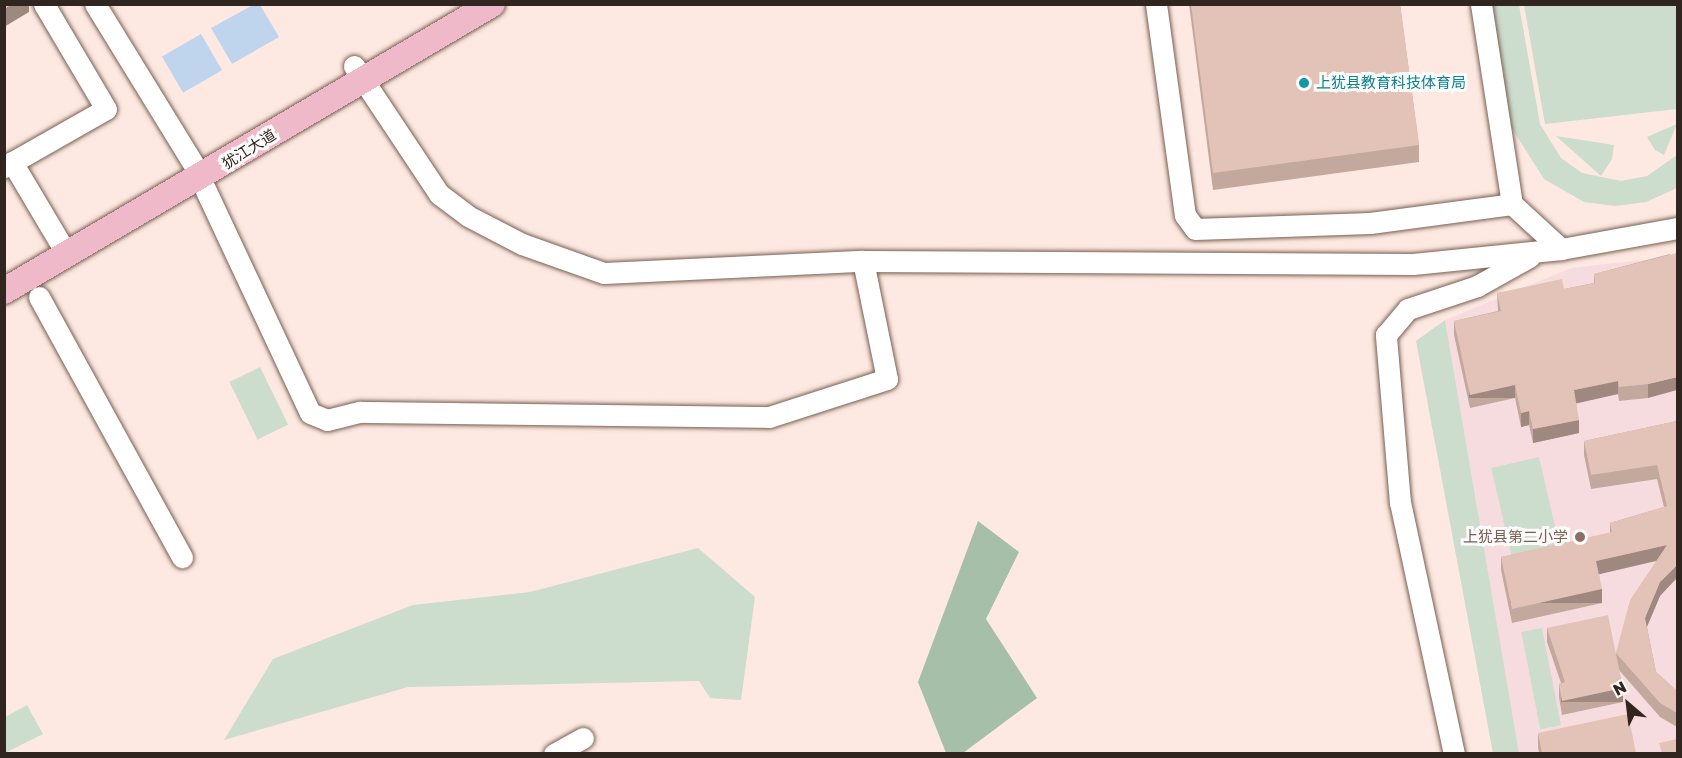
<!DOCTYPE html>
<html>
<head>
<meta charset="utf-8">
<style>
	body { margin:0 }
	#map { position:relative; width:1682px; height:758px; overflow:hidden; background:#fde9e1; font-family:"Golos Text","Noto Sans SC",sans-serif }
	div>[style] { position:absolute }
	.education>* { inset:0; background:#f7dcdf }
	.green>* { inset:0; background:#ccdccd; transform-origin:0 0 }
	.forest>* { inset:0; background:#a6bfa8 }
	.water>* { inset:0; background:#bfd4ed; transform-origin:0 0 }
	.roads { filter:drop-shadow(0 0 2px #795e52) drop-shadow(0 0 2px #795e52) }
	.minor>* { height:21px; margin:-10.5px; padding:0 10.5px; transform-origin:10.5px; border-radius:10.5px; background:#fff }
	.major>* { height:26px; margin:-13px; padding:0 13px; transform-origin:13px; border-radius:13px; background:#efb9ca }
	.wall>* { inset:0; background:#c3a89d }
	.shaded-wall>* { inset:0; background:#9f8880; transform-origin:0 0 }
	.building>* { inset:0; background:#e3c3b7 }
	.dots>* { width:16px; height:16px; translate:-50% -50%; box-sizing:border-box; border:3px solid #fbfbfb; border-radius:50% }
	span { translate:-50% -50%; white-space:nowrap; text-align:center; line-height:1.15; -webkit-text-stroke:6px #fbfbfb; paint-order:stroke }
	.culture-label { font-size:15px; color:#0d838f }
	.left { translate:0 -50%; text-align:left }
	.street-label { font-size:15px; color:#312520 }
	.education-label { font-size:15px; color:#785e54 }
	.right { translate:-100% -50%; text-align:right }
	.frame { position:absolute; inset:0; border:6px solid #312520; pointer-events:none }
	.north { position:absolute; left:1598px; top:674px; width:60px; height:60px; -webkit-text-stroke:4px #fbfbfb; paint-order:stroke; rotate:332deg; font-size:16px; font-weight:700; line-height:24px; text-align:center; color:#312520 }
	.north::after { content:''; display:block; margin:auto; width:21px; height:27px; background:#312520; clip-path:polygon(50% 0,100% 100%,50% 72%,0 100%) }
</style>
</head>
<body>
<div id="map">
	<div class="education">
		<i style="clip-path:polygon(1677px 256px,1677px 753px,1519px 753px,1445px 320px,1571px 268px)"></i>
	</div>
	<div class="green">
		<i style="clip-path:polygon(1491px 5px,1519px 5px,1540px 124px,1561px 158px,1582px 173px,1621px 181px,1647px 176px,1677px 155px,1677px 188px,1646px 202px,1615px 206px,1584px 202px,1544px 179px,1511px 127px)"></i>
		<i style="clip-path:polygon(1524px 5px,1677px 5px,1677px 109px,1545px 124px)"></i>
		<i style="clip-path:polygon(1677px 124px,1664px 155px,1655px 150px,1647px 137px)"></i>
		<i style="clip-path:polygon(1556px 136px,1614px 145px,1612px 159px,1601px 176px)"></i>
		<i style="clip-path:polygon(1445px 320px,1519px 753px,1493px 753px,1416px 341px)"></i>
		<i style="left:260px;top:367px;width:64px;height:34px;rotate:64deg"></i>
		<i style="left:1539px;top:457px;width:99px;height:49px;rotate:77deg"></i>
		<i style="clip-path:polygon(698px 548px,755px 597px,741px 700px,710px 698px,699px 681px,408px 687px,224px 740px,273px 659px,413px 605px,530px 592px)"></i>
		<i style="left:1542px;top:628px;width:99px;height:21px;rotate:79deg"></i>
		<i style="clip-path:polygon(27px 705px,43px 734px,5px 753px,5px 717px)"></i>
	</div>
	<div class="forest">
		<i style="clip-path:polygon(978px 521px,1019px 552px,986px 619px,1037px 698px,963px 753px,946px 753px,918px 682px)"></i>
	</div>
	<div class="water">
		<i style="clip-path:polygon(253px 5px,260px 5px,279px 37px,232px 64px,211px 28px)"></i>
		<i style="left:201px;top:34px;width:42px;height:45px;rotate:60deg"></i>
	</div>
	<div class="roads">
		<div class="minor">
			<i style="left:95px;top:4px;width:189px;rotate:58.4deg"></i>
			<i style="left:1156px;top:4px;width:213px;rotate:82.2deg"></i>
			<i style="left:1185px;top:215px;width:17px;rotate:54deg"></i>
			<i style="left:1195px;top:229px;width:175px;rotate:-2deg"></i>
			<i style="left:1370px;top:223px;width:143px;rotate:-7.6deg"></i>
			<i style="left:1512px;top:204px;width:67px;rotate:42.6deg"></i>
			<i style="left:1481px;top:4px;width:202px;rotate:81.2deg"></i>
			<i style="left:354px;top:66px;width:154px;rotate:56.4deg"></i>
			<i style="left:439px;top:194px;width:36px;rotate:37deg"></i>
			<i style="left:468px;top:216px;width:61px;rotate:27.4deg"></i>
			<i style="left:522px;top:244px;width:87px;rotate:19.5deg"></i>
			<i style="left:604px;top:273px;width:259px;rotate:-2.7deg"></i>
			<i style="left:863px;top:261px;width:550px;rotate:0.31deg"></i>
			<i style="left:1413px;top:264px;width:149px;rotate:-5.8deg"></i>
			<i style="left:1561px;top:249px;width:119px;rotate:-10.2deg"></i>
			<i style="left:12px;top:162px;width:92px;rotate:59.3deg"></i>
			<i style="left:4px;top:167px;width:117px;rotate:-29.6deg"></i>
			<i style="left:106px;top:109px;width:122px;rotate:-120.6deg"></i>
			<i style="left:200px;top:178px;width:259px;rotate:64.9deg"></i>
			<i style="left:310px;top:413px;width:18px;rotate:22deg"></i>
			<i style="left:327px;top:420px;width:34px;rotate:-14deg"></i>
			<i style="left:360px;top:412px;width:409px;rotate:0.7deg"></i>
			<i style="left:769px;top:417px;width:124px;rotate:-17.9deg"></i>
			<i style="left:887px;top:379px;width:120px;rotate:-101.5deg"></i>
			<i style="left:39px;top:297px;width:297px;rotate:61.2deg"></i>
			<i style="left:554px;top:754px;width:33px;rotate:-29deg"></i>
			<i style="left:1454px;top:754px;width:257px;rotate:-102.1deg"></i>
			<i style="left:1400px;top:503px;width:169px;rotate:-94.8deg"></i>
			<i style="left:1386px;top:335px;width:34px;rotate:-50deg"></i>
			<i style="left:1408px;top:309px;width:73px;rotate:-18.4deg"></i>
			<i style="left:1477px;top:286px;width:60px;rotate:-29.1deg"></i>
		</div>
		<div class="major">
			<i style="left:4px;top:291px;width:566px;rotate:-30.46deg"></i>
		</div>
	</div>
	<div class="wall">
		<i style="clip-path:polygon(1189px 4px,1400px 4px,1419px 145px,1419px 162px,1213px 190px)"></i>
		<i style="clip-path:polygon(1670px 254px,1648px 398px,1619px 401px,1618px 394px,1576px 403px,1579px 433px,1533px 443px,1529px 425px,1521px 427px,1515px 398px,1470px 408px,1454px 335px,1454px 321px,1498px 311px,1497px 293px,1564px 289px,1594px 283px,1594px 274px)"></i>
		<i style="clip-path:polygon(1677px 421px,1660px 596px,1647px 627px,1656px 672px,1677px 691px,1677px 727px,1660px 717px,1619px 670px,1623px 702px,1562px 715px,1559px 697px,1559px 684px,1561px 683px,1547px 642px,1547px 628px,1616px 655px,1616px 653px,1657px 561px,1599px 574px,1602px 603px,1512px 623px,1501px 570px,1501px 557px,1610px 533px,1610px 523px,1664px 507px,1657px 479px,1591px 489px,1584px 455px,1584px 441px)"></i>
		<i style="clip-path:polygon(1538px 733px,1636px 753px,1539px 753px,1538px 747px)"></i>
	</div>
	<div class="shaded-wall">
		<i style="clip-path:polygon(12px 4px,29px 4px,29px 12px,4px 27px,4px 9px)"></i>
		<i style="clip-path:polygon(1677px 377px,1677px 390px,1648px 398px,1648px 384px)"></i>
		<i style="clip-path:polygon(1618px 381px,1618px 394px,1574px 404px,1574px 390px)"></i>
		<i style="left:1515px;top:385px;width:13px;height:46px;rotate:90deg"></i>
		<i style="clip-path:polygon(1529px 411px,1529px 425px,1521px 427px,1521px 413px)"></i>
		<i style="clip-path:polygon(1579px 420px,1579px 433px,1533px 443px,1533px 429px)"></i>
		<i style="clip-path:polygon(1667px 545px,1667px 558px,1596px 575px,1596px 561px)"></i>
		<i style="clip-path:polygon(1677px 565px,1677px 578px,1660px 596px,1645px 631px,1645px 618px,1660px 582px)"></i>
		<i style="left:1602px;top:589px;width:14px;height:92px;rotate:90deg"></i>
		<i style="left:1623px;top:688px;width:14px;height:62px;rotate:90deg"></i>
	</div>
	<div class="building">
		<i style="clip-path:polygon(4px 4px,12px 4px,4px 9px)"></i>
		<i style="clip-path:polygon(1191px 4px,1400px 4px,1419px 145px,1213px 173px)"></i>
		<i style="clip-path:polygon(1677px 253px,1677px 377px,1648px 384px,1619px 387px,1618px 381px,1574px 390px,1579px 420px,1533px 429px,1529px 411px,1521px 413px,1515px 385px,1470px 395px,1454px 321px,1501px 311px,1497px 293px,1562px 279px,1564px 289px,1595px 283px,1594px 274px)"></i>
		<i style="clip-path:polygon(1677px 421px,1677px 565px,1660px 582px,1645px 618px,1656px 672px,1677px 691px,1677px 713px,1660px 703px,1616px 653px,1630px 600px,1667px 545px,1596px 561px,1602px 589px,1512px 609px,1501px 557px,1612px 532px,1610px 523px,1667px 506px,1657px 465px,1591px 475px,1584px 441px)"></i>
		<i style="clip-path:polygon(1608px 615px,1623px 688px,1562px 701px,1559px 684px,1565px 682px,1547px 628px)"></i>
		<i style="clip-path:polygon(1628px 714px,1636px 753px,1542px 753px,1538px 733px)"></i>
		<i style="clip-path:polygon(1677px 739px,1677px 753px,1662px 753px,1659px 743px)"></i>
	</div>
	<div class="dots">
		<i style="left:1304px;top:83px;background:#0f9aa8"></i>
		<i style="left:1580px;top:537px;background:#8d6e63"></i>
	</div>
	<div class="culture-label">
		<span class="left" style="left:1316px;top:83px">上犹县教育科技体育局</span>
	</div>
	<div class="street-label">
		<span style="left:249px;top:149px;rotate:-32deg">犹江大道</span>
	</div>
	<div class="education-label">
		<span class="right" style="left:1568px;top:537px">上犹县第二小学</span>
	</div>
	<div class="frame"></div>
	<div class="north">N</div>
</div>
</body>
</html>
